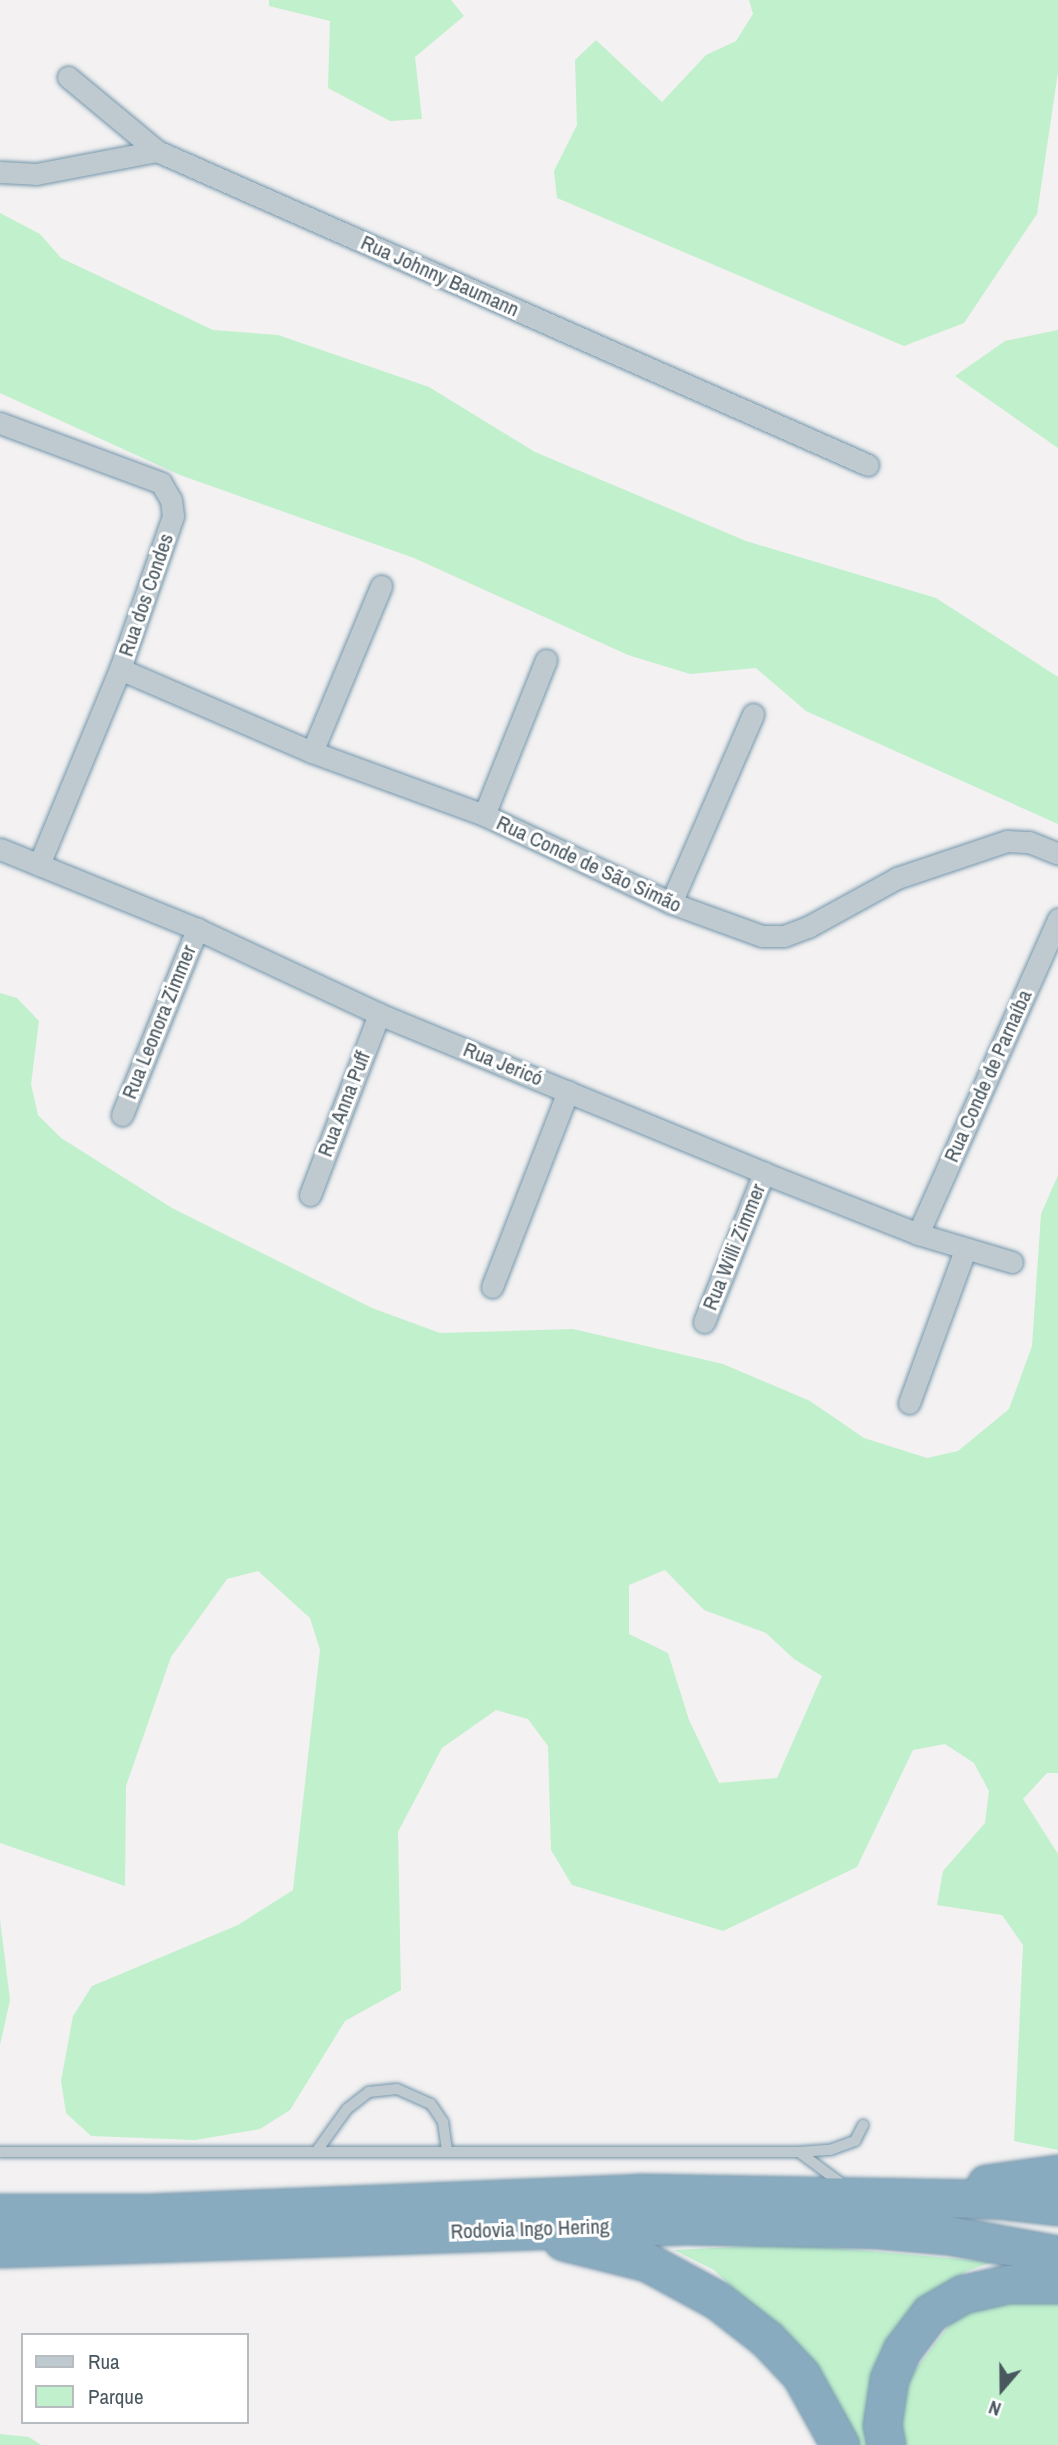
<!DOCTYPE html>
<html>
<head>
<meta charset="utf-8">
<style>
	body { margin:0 }
	#map { position:relative; width:1058px; height:2445px; overflow:hidden; background:#f3f1f1; font-family:"Archivo Narrow",sans-serif }
	div>[style] { position:absolute }
	.green>* { inset:0; background:#c0f0cc }
	.roads { filter:drop-shadow(0 0 2px #7496ab) drop-shadow(0 0 2px #7496ab) }
	.service>* { height:10px; margin:-5px; padding:0 5px; transform-origin:5px; border-radius:5px; background:#bfcad0 }
	.minor>* { height:21px; margin:-10.5px; padding:0 10.5px; transform-origin:10.5px; border-radius:10.5px; background:#bfcad0 }
	.motorway>* { height:37px; margin:-18.5px; padding:0 18.5px; transform-origin:18.5px; border-radius:18.5px; background:#89abbf }
	span { translate:-50% -50%; white-space:nowrap; text-align:center; line-height:1.15; -webkit-text-stroke:6px #fff; paint-order:stroke }
	.street-label { font-size:21px; color:#49575f }
	.legend { position:absolute; left:21px; top:2333px; width:228px; height:91px; box-sizing:border-box; background:#fff; border:2px solid #b6bcbf; margin:0; padding:9px 12px; list-style:none; font-size:21px; color:#49575f }
	.legend li { display:flex; align-items:center; gap:14px; height:35px }
	.legend b { width:35px; border:2px solid #b6bcbf }
	.north { position:absolute; left:967px; top:2354px; width:70px; height:70px; -webkit-text-stroke:5px #fff; paint-order:stroke; rotate:200deg; font-size:19px; font-weight:700; line-height:28px; text-align:center; color:#49575f }
	.north::after { content:''; display:block; margin:auto; width:24px; height:32px; background:#49575f; clip-path:polygon(50% 0,100% 100%,50% 72%,0 100%) }
</style>
</head>
<body>
<div id="map">
	<div class="green">
		<i style="clip-path:polygon(269px 0,451px 0,464px 16px,415px 57px,422px 119px,390px 121px,328px 88px,330px 21px,269px 6px)"></i>
		<i style="clip-path:polygon(749px 0,1058px 0,1058px 72px,1037px 214px,964px 323px,904px 346px,557px 198px,554px 171px,577px 125px,575px 60px,596px 40px,662px 102px,706px 55px,736px 41px,753px 14px)"></i>
		<i style="clip-path:polygon(0 213px,40px 234px,61px 258px,213px 330px,278px 335px,429px 387px,535px 452px,746px 541px,936px 598px,1058px 677px,1058px 824px,806px 711px,756px 668px,690px 674px,628px 655px,414px 558px,180px 475px,0 393px)"></i>
		<i style="clip-path:polygon(1058px 330px,1058px 448px,955px 376px,1005px 341px)"></i>
		<i style="clip-path:polygon(evenodd,0 993px,17px 998px,39px 1021px,31px 1084px,38px 1115px,61px 1138px,172px 1208px,372px 1308px,440px 1333px,573px 1329px,723px 1364px,810px 1401px,864px 1438px,927px 1458px,958px 1451px,1009px 1409px,1032px 1346px,1041px 1214px,1058px 1175px,1058px 1773px,1047px 1773px,1023px 1799px,1058px 1854px,1058px 2150px,1014px 2141px,1023px 1945px,1002px 1915px,937px 1905px,943px 1871px,985px 1823px,989px 1791px,974px 1763px,945px 1744px,913px 1750px,857px 1867px,723px 1931px,572px 1885px,551px 1850px,548px 1746px,528px 1719px,496px 1710px,442px 1748px,398px 1832px,401px 1990px,345px 2021px,290px 2110px,260px 2129px,195px 2140px,91px 2136px,66px 2113px,61px 2081px,73px 2016px,92px 1986px,238px 1925px,293px 1890px,320px 1650px,310px 1618px,258px 1571px,227px 1579px,171px 1657px,126px 1786px,125px 1886px,0 1843px,0 993px,665px 1570px,704px 1610px,766px 1633px,794px 1659px,822px 1676px,777px 1778px,719px 1783px,689px 1720px,668px 1653px,629px 1634px,629px 1585px,665px 1570px)"></i>
		<i style="clip-path:polygon(0 1920px,10px 2000px,0 2045px)"></i>
		<i style="clip-path:polygon(791px 2244px,993px 2262px,967px 2271px,917px 2308px,875px 2445px,858px 2445px,801px 2354px,714px 2270px,674px 2250px)"></i>
		<i style="clip-path:polygon(1058px 2297px,1058px 2445px,898px 2445px,896px 2419px,912px 2374px,951px 2323px,993px 2299px)"></i>
		<i style="clip-path:polygon(0 2434px,29px 2437px,41px 2445px,0 2445px)"></i>
	</div>
	<div class="roads">
		<div class="service">
			<i style="left:0;top:2152px;width:799px"></i>
			<i style="left:799px;top:2152px;width:31px;rotate:-4deg"></i>
			<i style="left:830px;top:2150px;width:27px;rotate:-20deg"></i>
			<i style="left:855px;top:2141px;width:18px;rotate:-63deg"></i>
			<i style="left:316px;top:2152px;width:53px;rotate:-54.2deg"></i>
			<i style="left:347px;top:2109px;width:28px;rotate:-38deg"></i>
			<i style="left:369px;top:2092px;width:28px;rotate:-6deg"></i>
			<i style="left:397px;top:2089px;width:37px;rotate:24deg"></i>
			<i style="left:431px;top:2104px;width:22px;rotate:56deg"></i>
			<i style="left:443px;top:2122px;width:30px;rotate:82deg"></i>
			<i style="left:799px;top:2152px;width:57px;rotate:36.5deg"></i>
		</div>
		<div class="minor">
			<i style="left:68px;top:77px;width:116px;rotate:39.7deg"></i>
			<i style="left:0;top:172px;width:36px;rotate:3deg"></i>
			<i style="left:36px;top:174px;width:123px;rotate:-10.8deg"></i>
			<i style="left:157px;top:151px;width:777px;rotate:23.83deg"></i>
			<i style="left:0;top:423px;width:172px;rotate:20.4deg"></i>
			<i style="left:161px;top:483px;width:20px;rotate:60deg"></i>
			<i style="left:171px;top:500px;width:16px;rotate:83deg"></i>
			<i style="left:173px;top:516px;width:162px;rotate:109.1deg"></i>
			<i style="left:120px;top:669px;width:212px;rotate:112.5deg"></i>
			<i style="left:120px;top:669px;width:209px;rotate:23.4deg"></i>
			<i style="left:312px;top:752px;width:183px;rotate:20.1deg"></i>
			<i style="left:484px;top:815px;width:207px;rotate:25.2deg"></i>
			<i style="left:671px;top:903px;width:97px;rotate:19.9deg"></i>
			<i style="left:762px;top:936px;width:22px"></i>
			<i style="left:784px;top:936px;width:26px;rotate:-21deg"></i>
			<i style="left:808px;top:927px;width:102px;rotate:-28.8deg"></i>
			<i style="left:897px;top:878px;width:116px;rotate:-18.6deg"></i>
			<i style="left:1007px;top:841px;width:22px;rotate:3deg"></i>
			<i style="left:1029px;top:842px;width:31px;rotate:22deg"></i>
			<i style="left:312px;top:752px;width:180px;rotate:-67.4deg"></i>
			<i style="left:484px;top:815px;width:167px;rotate:-68.2deg"></i>
			<i style="left:0;top:849px;width:213px;rotate:22.1deg"></i>
			<i style="left:197px;top:929px;width:201px;rotate:25deg"></i>
			<i style="left:379px;top:1014px;width:417px;rotate:22.4deg"></i>
			<i style="left:764px;top:1173px;width:166px;rotate:21.6deg"></i>
			<i style="left:918px;top:1234px;width:98px;rotate:16.6deg"></i>
			<i style="left:671px;top:903px;width:206px;rotate:-66.5deg"></i>
			<i style="left:122px;top:1115px;width:201px;rotate:-68deg"></i>
			<i style="left:310px;top:1195px;width:194px;rotate:-69.1deg"></i>
			<i style="left:918px;top:1234px;width:345px;rotate:-66deg"></i>
			<i style="left:492px;top:1287px;width:210px;rotate:-68.8deg"></i>
			<i style="left:704px;top:1322px;width:161px;rotate:-68.1deg"></i>
			<i style="left:909px;top:1403px;width:163px;rotate:-69.9deg"></i>
		</div>
		<div class="motorway">
			<i style="left:986px;top:2184px;width:73px;rotate:-7.9deg"></i>
			<i style="left:0;top:2213px;width:149px"></i>
			<i style="left:149px;top:2213px;width:491px;rotate:-2.3deg"></i>
			<i style="left:640px;top:2193px;width:357px;rotate:1deg"></i>
			<i style="left:997px;top:2199px;width:61px;rotate:6.5deg"></i>
			<i style="left:563px;top:2241px;width:87px;rotate:14deg"></i>
			<i style="left:647px;top:2262px;width:80px;rotate:28.5deg"></i>
			<i style="left:717px;top:2300px;width:63px;rotate:38deg"></i>
			<i style="left:767px;top:2339px;width:50px;rotate:46.6deg"></i>
			<i style="left:801px;top:2375px;width:80px;rotate:60.9deg"></i>
			<i style="left:0;top:2248px;width:686px;rotate:-1.92deg"></i>
			<i style="left:686px;top:2225px;width:192px;rotate:1.2deg"></i>
			<i style="left:878px;top:2229px;width:70px;rotate:4.9deg"></i>
			<i style="left:948px;top:2235px;width:112px;rotate:10.3deg"></i>
			<i style="left:886px;top:2445px;width:20px;rotate:-101deg"></i>
			<i style="left:882px;top:2425px;width:47px;rotate:-81.3deg"></i>
			<i style="left:889px;top:2379px;width:32px;rotate:-66deg"></i>
			<i style="left:902px;top:2350px;width:46px;rotate:-52.9deg"></i>
			<i style="left:930px;top:2313px;width:38px;rotate:-30deg"></i>
			<i style="left:963px;top:2294px;width:46px;rotate:-12.5deg"></i>
			<i style="left:1008px;top:2284px;width:50px"></i>
		</div>
	</div>
	<div class="street-label">
		<span style="left:440px;top:276px;rotate:24deg">Rua Johnny Baumann</span>
		<span style="left:146px;top:595px;rotate:-71deg">Rua dos Condes</span>
		<span style="left:589px;top:864px;rotate:25deg">Rua Conde de São Simão</span>
		<span style="left:159px;top:1022px;rotate:-68deg">Rua Leonora Zimmer</span>
		<span style="left:503px;top:1064px;rotate:22deg">Rua Jericó</span>
		<span style="left:988px;top:1076px;rotate:-66deg">Rua Conde de Parnaíba</span>
		<span style="left:344px;top:1104px;rotate:-69deg">Rua Anna Puff</span>
		<span style="left:734px;top:1247px;rotate:-68deg">Rua Willi Zimmer</span>
		<span style="left:530px;top:2229px;rotate:-2deg">Rodovia Ingo Hering</span>
	</div>
	<ul class="legend">
	<li><b style="height:9px;background:#bfcad0"></b>Rua</li>
	<li><b style="height:19px;background:#c0f0cc"></b>Parque</li>
	</ul>
	<div class="north">N</div>
</div>
</body>
</html>
